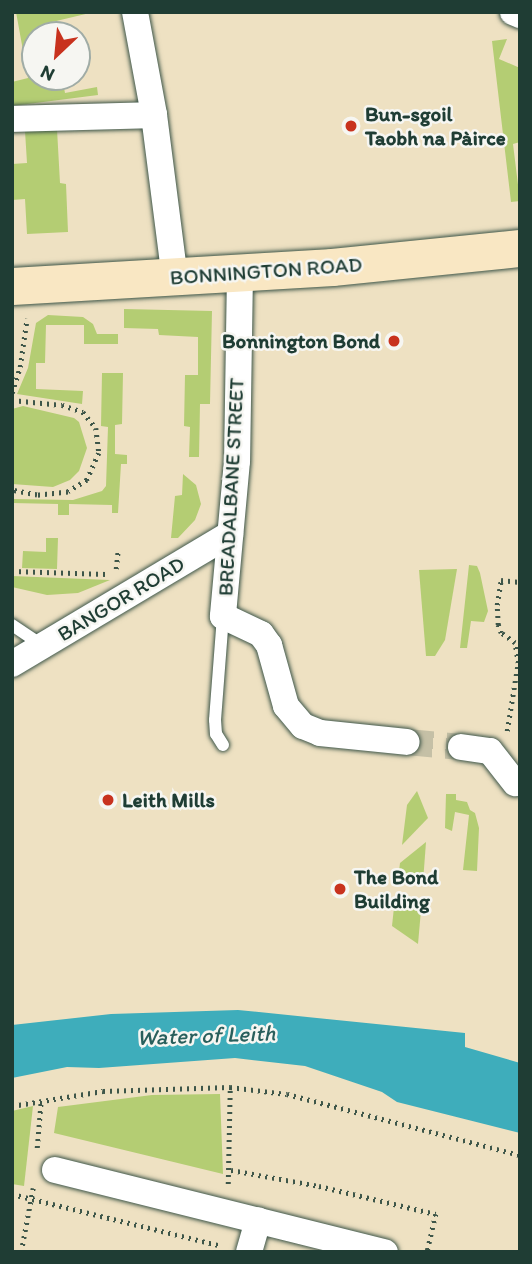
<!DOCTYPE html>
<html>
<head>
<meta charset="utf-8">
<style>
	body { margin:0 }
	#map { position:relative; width:532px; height:1264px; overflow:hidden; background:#eee1c2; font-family:Itim,sans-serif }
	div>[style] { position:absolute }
	.green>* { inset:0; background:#b4cd73 }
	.water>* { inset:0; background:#3eadbb }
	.minor-tunnel>* { height:26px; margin-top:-13px; transform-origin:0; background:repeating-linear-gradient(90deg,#c5c0a6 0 26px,transparent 0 39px) }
	.path>* { height:4.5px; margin-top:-2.25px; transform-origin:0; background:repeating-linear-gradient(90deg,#3e5649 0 2px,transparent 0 7px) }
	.roads { filter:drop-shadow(0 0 2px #3e5649) drop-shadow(0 0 2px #3e5649) }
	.service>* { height:12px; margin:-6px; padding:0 6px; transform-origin:6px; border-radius:6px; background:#fff }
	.minor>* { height:26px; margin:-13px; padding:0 13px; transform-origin:13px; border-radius:13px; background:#fff }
	.secondary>* { height:37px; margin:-18.5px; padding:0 18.5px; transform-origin:18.5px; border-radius:18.5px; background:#f9e7c3 }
	.dots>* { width:19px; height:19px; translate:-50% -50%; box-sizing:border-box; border:4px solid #f6f6f2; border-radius:50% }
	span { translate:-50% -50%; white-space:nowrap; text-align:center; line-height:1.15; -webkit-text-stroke:5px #f6f6f2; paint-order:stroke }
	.poi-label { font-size:21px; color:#1f3d34; font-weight:700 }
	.left { translate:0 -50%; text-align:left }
	.right { translate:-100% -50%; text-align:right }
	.street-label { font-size:21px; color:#1f3d34 }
	.water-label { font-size:23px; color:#285f5c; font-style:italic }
	.frame { position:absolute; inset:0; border:14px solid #1f3d34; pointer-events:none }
	.north { position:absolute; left:21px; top:21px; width:70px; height:70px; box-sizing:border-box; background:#f6f6f2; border:2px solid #a0aca6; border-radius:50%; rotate:206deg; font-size:19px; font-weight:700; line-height:28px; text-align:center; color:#1f3d34 }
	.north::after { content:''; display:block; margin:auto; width:24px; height:32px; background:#c8321e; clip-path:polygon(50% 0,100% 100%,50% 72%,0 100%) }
</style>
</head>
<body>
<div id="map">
	<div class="green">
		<i style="clip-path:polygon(16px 12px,94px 12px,52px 22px,54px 35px,35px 35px,35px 77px,62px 77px,65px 93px,97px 87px,98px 95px,12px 106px,12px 82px,28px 78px)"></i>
		<i style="clip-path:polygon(507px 39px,499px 59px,520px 68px,520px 142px,513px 144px,520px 201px,511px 202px,492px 41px)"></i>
		<i style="clip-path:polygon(57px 129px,60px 183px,66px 184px,68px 232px,27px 234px,25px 199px,12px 200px,12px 164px,27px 163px,25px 131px)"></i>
		<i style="clip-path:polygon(124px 309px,212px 311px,210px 404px,200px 404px,199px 457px,189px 457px,190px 427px,184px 426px,185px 375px,198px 375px,198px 337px,159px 335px,158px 329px,124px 328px)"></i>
		<i style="clip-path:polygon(48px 315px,83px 317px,93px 324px,97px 334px,118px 334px,118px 344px,84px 344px,84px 325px,46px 325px,45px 363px,36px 363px,36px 389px,83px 391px,82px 404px,17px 394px,28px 368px,36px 323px)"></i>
		<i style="clip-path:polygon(102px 373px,123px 373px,122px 424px,115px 425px,115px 454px,127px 455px,127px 464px,121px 464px,118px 513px,112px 513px,112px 505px,69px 504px,69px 515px,58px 515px,58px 504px,12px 503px,12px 499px,73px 500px,102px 491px,106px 486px,108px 427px,101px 426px)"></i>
		<i style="clip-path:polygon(23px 406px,74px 418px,79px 422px,87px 448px,79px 471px,70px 480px,53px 487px,12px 484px,12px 409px)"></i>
		<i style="clip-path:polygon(183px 474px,196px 485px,201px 504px,195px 520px,178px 538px,171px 538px,175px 496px,182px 495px)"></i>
		<i style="clip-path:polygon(46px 538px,58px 538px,57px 569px,22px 568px,23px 551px,46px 552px)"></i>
		<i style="clip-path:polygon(469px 565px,477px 566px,480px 573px,488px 611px,484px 622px,471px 621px,467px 648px,460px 648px)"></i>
		<i style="clip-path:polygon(457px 569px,445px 640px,435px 656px,426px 656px,419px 570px)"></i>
		<i style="clip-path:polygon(12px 576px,110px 580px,78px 593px,47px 595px,12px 587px)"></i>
		<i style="clip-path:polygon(417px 791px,428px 818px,402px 845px,407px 805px)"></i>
		<i style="clip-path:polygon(446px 794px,456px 794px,456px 800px,467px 802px,470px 810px,475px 813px,479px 828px,477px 871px,463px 870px,469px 815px,455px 812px,452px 831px,445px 828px)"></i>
		<i style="clip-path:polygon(426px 842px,423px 882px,397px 886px,400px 863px)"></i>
		<i style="clip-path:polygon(395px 898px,422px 899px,418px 944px,392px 926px)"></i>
		<i style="clip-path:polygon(220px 1094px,223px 1174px,54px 1133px,58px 1107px,152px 1095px)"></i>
		<i style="clip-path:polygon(33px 1106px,24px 1186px,12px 1184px,12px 1111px)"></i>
	</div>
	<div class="water">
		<i style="clip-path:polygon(238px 1010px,465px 1033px,465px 1047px,520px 1063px,520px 1133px,397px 1102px,382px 1092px,305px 1066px,235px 1058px,99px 1068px,67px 1067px,12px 1078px,12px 1025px,111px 1014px)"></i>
	</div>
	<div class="minor-tunnel">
		<i style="left:407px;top:742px;width:54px;rotate:5.3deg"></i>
	</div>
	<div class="path">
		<i style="left:12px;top:393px;width:27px;rotate:-73deg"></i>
		<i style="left:20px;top:367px;width:49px;rotate:-81.9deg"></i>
		<i style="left:12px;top:400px;width:50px;rotate:5.7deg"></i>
		<i style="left:62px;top:405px;width:22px;rotate:18deg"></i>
		<i style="left:83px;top:412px;width:21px;rotate:51deg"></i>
		<i style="left:96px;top:428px;width:25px;rotate:83deg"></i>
		<i style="left:99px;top:453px;width:30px;rotate:114deg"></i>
		<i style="left:87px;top:480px;width:22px;rotate:148deg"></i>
		<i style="left:68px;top:492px;width:31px;rotate:174deg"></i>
		<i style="left:37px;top:495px;width:25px;rotate:-169deg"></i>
		<i style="left:116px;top:569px;width:18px;rotate:-84deg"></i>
		<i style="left:12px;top:571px;width:94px;rotate:1.8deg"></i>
		<i style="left:507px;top:731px;width:69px;rotate:-80.8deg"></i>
		<i style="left:518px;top:663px;width:20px;rotate:-99deg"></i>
		<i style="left:515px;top:643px;width:17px;rotate:-144deg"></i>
		<i style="left:501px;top:633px;width:9px;rotate:-111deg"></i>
		<i style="left:498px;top:625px;width:20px;rotate:-93deg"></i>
		<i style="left:497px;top:605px;width:25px;rotate:-81deg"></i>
		<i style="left:501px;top:580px;width:19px;rotate:6deg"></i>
		<i style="left:12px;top:1106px;width:92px;rotate:-9.4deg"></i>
		<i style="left:103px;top:1091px;width:127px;rotate:-1.8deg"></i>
		<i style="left:230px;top:1087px;width:57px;rotate:7deg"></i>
		<i style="left:287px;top:1094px;width:241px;rotate:14.7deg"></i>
		<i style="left:519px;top:1139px;width:1px"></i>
		<i style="left:37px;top:1148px;width:48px;rotate:-85.2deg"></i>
		<i style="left:231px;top:1170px;width:89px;rotate:10.3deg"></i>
		<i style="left:319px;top:1186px;width:120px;rotate:13.5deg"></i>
		<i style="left:436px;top:1214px;width:39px;rotate:103deg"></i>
		<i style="left:228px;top:1184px;width:97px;rotate:-88.8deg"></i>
		<i style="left:12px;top:1194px;width:216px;rotate:13.9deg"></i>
		<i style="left:21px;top:1252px;width:65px;rotate:-79.4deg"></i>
	</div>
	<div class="roads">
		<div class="service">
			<i style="left:12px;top:625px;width:37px;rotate:34deg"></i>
			<i style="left:223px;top:745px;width:13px;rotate:-122deg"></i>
			<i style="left:216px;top:734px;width:14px;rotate:-94deg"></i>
			<i style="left:215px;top:720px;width:104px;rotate:-85.6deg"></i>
		</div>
		<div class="minor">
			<i style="left:135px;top:12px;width:105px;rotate:79.5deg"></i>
			<i style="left:154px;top:115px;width:164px;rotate:82.7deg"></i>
			<i style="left:513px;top:12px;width:8px;rotate:23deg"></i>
			<i style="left:12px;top:119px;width:142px;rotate:-1.6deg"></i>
			<i style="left:240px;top:273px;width:188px;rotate:90.9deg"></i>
			<i style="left:237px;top:461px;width:156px;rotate:95.2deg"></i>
			<i style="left:223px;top:616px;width:42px;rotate:25.3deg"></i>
			<i style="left:261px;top:634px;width:14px;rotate:54deg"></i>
			<i style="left:269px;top:645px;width:63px;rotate:74.4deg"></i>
			<i style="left:286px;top:706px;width:26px;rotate:50deg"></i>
			<i style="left:303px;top:726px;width:18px;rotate:22deg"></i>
			<i style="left:320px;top:733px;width:87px;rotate:5.9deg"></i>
			<i style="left:12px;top:664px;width:254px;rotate:-30.8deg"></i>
			<i style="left:461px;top:747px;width:29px;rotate:8deg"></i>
			<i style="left:490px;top:751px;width:41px;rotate:52deg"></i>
			<i style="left:55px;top:1170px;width:340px;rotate:14deg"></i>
			<i style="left:249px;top:1252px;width:33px;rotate:-74deg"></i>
		</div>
		<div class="secondary">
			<i style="left:12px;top:286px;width:321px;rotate:-3.4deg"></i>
			<i style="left:332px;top:267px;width:189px;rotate:-5.8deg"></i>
		</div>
	</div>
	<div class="dots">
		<i style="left:351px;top:126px;background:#c8321e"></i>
		<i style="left:394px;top:341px;background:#c8321e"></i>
		<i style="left:108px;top:800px;background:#c8321e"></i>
		<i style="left:340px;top:889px;background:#c8321e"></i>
	</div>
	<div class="poi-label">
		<span class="left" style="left:365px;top:126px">Bun-sgoil<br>Taobh na Pàirce</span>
		<span class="right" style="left:380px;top:341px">Bonnington Bond</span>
		<span class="left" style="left:122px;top:800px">Leith Mills</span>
		<span class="left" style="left:354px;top:889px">The Bond<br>Building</span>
	</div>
	<div class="street-label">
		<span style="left:266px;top:271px;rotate:-4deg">BONNINGTON ROAD</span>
		<span style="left:231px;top:487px;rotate:-87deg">BREADALBANE STREET</span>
		<span style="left:121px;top:599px;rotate:-31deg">BANGOR ROAD</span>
	</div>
	<div class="water-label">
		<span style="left:206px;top:1035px;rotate:-2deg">Water of Leith</span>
	</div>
	<div class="frame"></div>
	<div class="north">N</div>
</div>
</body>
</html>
